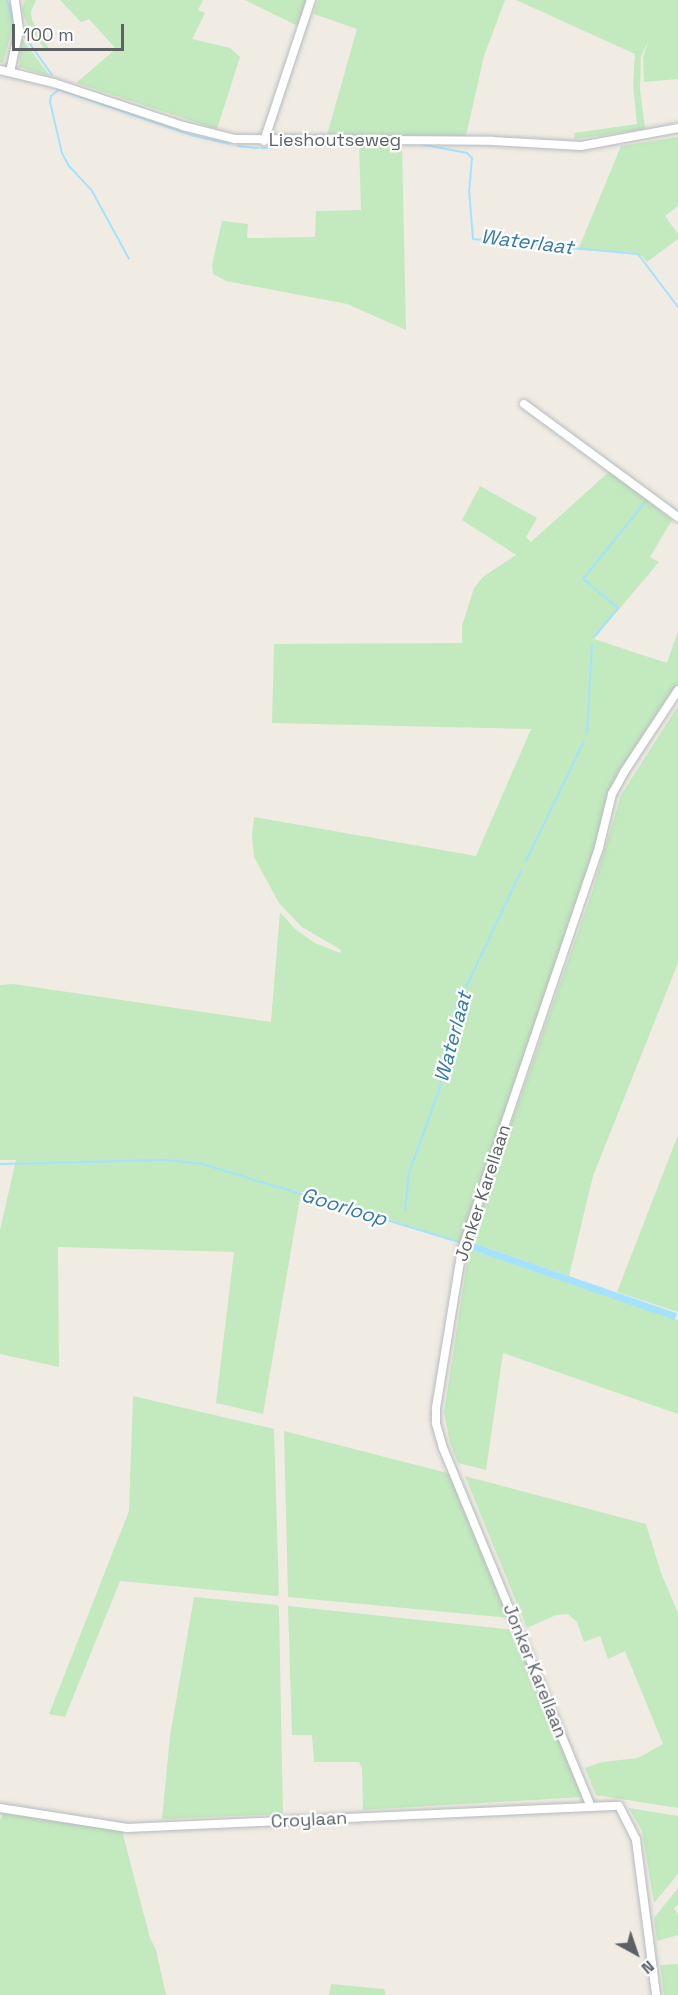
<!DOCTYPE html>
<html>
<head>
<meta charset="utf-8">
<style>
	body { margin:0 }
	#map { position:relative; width:678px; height:1995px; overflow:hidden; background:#f0ece4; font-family:"Space Grotesk",sans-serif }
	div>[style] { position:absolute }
	.green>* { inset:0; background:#c3e9be }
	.water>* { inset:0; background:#a4e2ff; transform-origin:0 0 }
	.stream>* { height:2px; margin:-1px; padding:0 1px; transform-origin:1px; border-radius:1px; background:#a4e2ff }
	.roads { filter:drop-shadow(0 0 2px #b6bbbf) drop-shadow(0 0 2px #b6bbbf) }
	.street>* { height:8px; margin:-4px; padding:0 4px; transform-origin:4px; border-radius:4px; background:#fff }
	span { translate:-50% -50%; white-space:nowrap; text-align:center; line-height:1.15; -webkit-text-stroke:4.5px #fff; paint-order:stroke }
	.street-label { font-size:18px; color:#5c6166 }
	.water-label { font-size:20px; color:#3479a7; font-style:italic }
	.north { position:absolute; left:606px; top:1923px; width:60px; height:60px; -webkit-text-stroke:4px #fff; paint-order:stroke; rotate:140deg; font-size:16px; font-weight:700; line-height:24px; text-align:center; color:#5c6166 }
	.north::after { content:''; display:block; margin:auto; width:21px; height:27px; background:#5c6166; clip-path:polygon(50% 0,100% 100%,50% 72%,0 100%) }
	.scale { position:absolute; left:12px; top:24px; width:112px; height:27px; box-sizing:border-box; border:3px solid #5c6166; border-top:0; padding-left:8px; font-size:18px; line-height:21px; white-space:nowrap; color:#5c6166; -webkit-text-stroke:4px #fff; paint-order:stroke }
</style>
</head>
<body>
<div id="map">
	<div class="green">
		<i style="clip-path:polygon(0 0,8px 0,16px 16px,3px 63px,0 63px)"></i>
		<i style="clip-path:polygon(25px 0,36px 0,31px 12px,32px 20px,49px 49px,46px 51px,27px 24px,22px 10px)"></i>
		<i style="clip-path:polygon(60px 0,203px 0,198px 10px,205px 13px,192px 39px,230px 48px,240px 57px,217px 129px,76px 83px,116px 49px,89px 19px,81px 22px)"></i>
		<i style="clip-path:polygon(245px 0,311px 0,302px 28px)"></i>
		<i style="clip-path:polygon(318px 0,505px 0,484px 56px,466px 136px,327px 135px,357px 29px,314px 14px)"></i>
		<i style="clip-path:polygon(516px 0,678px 0,678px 79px,644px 82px,643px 57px,648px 42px,641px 56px,640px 90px,645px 129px,575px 139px,574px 133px,637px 124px,633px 85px,635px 54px)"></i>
		<i style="clip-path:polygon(22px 39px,38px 60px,50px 76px,19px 67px)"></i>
		<i style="clip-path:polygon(678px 137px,678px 206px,665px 216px,678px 234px,678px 239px,647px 262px,642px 256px,631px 252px,578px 250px,621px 146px)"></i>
		<i style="clip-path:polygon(359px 144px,402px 144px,406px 330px,347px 304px,226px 281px,213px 274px,212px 265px,222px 221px,248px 224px,247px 238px,315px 237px,316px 211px,361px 210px)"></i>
		<i style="clip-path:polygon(610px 471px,672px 520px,650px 557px,659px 562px,594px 639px,667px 663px,678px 631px,678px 687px,628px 762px,460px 1242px,301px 1192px,263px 1414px,216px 1403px,234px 1252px,58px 1247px,59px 1367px,0 1354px,0 1230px,16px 1160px,0 1160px,0 985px,13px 984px,271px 1022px,280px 912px,295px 929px,315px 943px,340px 953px,341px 950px,302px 927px,279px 903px,254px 857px,252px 835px,254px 817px,476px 856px,531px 729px,272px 723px,274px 644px,462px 643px,462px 626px,474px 588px,483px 577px,516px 555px,462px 520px,480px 486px,537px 518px,526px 537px,531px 542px)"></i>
		<i style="clip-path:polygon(678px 706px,678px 963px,593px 1176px,569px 1276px,470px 1242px,592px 892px,621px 795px)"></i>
		<i style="clip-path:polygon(678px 1135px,678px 1312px,617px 1292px)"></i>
		<i style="clip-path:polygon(469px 1249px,678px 1320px,678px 1414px,503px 1353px,486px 1470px,458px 1463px,450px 1443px,444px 1412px)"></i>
		<i style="clip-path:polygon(133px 1396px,274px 1429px,279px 1594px,277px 1596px,120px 1581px,65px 1717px,49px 1714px,129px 1511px)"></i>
		<i style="clip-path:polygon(284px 1431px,451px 1474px,510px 1618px,288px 1597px)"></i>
		<i style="clip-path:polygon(465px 1476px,646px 1524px,661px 1573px,678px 1613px,678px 1808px,596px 1795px,585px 1768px,602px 1762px,638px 1758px,663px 1744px,625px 1651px,608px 1659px,600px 1636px,584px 1642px,577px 1622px,568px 1614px,556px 1615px,527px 1628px)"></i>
		<i style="clip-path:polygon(194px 1597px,278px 1605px,279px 1609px,283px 1814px,162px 1819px,170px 1736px)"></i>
		<i style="clip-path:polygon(288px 1606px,515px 1630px,583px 1797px,363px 1810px,362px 1768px,359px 1762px,314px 1762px,312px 1735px,292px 1735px)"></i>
		<i style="clip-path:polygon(629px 1808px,678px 1816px,678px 1874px,654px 1903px,642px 1831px)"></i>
		<i style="clip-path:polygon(3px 1813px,122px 1831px,150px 1938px,156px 1950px,166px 1995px,0 1995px,0 1820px)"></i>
		<i style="clip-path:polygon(678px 1888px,678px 1905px,674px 1908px,678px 1915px,678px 1935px,657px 1941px,654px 1918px)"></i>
		<i style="clip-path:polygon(678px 1964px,678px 1995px,664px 1995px,660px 1965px)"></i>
		<i style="clip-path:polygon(331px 1984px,384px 1989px,386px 1995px,329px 1995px)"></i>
	</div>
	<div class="water">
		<i style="left:470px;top:1242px;width:219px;height:7px;rotate:19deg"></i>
	</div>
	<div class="stream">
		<i style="left:7px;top:0;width:23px;rotate:75deg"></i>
		<i style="left:23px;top:34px;width:50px;rotate:54.7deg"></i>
		<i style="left:58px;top:89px;width:141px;rotate:19.1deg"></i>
		<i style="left:191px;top:135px;width:39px;rotate:13deg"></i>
		<i style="left:58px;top:90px;width:9px;rotate:139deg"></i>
		<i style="left:51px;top:96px;width:6px;rotate:99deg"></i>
		<i style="left:50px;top:102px;width:52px;rotate:76.8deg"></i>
		<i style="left:62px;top:153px;width:15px;rotate:62deg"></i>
		<i style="left:69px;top:166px;width:34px;rotate:47deg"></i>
		<i style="left:92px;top:191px;width:77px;rotate:61.4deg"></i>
		<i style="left:342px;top:144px;width:7px"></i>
		<i style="left:420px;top:144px;width:48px;rotate:10.8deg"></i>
		<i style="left:467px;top:153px;width:7px;rotate:45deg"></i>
		<i style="left:472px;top:158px;width:32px;rotate:95deg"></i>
		<i style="left:469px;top:190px;width:49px;rotate:85.3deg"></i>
		<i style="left:473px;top:239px;width:166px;rotate:5.2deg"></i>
		<i style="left:638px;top:254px;width:66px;rotate:53deg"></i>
		<i style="left:238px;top:146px;width:20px;rotate:6deg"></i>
		<i style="left:261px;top:148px;width:53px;rotate:-3.2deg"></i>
		<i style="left:668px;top:505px;width:12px;rotate:35deg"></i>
		<i style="left:594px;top:637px;width:38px;rotate:-50deg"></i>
		<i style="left:618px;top:608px;width:45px;rotate:-140.4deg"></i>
		<i style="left:583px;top:579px;width:100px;rotate:-51.1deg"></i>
		<i style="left:587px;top:733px;width:88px;rotate:-86.7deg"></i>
		<i style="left:526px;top:861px;width:133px;rotate:-64.2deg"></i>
		<i style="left:0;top:1164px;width:163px;rotate:-1.4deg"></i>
		<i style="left:163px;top:1160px;width:36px;rotate:5deg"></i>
		<i style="left:199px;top:1163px;width:275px;rotate:16.9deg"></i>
		<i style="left:405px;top:1211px;width:38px;rotate:-84deg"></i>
		<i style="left:409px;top:1173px;width:90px;rotate:-70deg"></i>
		<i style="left:440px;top:1088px;width:86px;rotate:-77.9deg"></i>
		<i style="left:458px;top:1004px;width:149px;rotate:-64.6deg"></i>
	</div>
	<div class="roads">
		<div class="street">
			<i style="left:0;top:70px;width:56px;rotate:13.5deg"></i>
			<i style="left:54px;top:83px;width:136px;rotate:18.4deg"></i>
			<i style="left:183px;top:126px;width:54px;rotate:14deg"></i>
			<i style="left:235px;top:139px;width:258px;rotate:0.4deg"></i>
			<i style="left:493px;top:141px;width:88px;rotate:3.3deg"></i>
			<i style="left:581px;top:146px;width:99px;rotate:-10.5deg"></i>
			<i style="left:10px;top:72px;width:43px;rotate:-77.9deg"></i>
			<i style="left:19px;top:30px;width:30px;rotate:-98deg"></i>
			<i style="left:264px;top:141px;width:149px;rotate:-71.6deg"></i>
			<i style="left:524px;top:404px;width:191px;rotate:36.3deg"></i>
			<i style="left:591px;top:1807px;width:388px;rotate:-112.4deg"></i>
			<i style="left:443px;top:1448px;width:26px;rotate:-106deg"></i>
			<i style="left:436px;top:1423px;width:15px;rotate:-90deg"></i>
			<i style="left:436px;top:1408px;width:160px;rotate:-80.7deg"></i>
			<i style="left:462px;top:1250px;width:426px;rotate:-71.2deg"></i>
			<i style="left:599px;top:847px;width:55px;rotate:-76.2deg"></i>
			<i style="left:612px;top:794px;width:25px;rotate:-61deg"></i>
			<i style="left:624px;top:772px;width:98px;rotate:-56.6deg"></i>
			<i style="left:0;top:1808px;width:129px;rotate:8.9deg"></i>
			<i style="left:127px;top:1828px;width:492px;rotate:-2.6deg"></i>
			<i style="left:619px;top:1806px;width:38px;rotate:63deg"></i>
			<i style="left:636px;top:1840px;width:156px;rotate:82.6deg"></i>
		</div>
	</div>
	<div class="street-label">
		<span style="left:335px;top:140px">Lieshoutseweg</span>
		<span style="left:483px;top:1193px;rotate:-72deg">Jonker Karellaan</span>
		<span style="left:535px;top:1671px;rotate:68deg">Jonker Karellaan</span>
		<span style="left:309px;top:1820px;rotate:-3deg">Croylaan</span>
	</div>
	<div class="water-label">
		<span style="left:527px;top:242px;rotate:7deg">Waterlaat</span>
		<span style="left:453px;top:1037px;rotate:-75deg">Waterlaat</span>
		<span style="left:344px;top:1207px;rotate:17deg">Goorloop</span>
	</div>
	<div class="north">N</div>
	<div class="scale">100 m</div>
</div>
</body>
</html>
